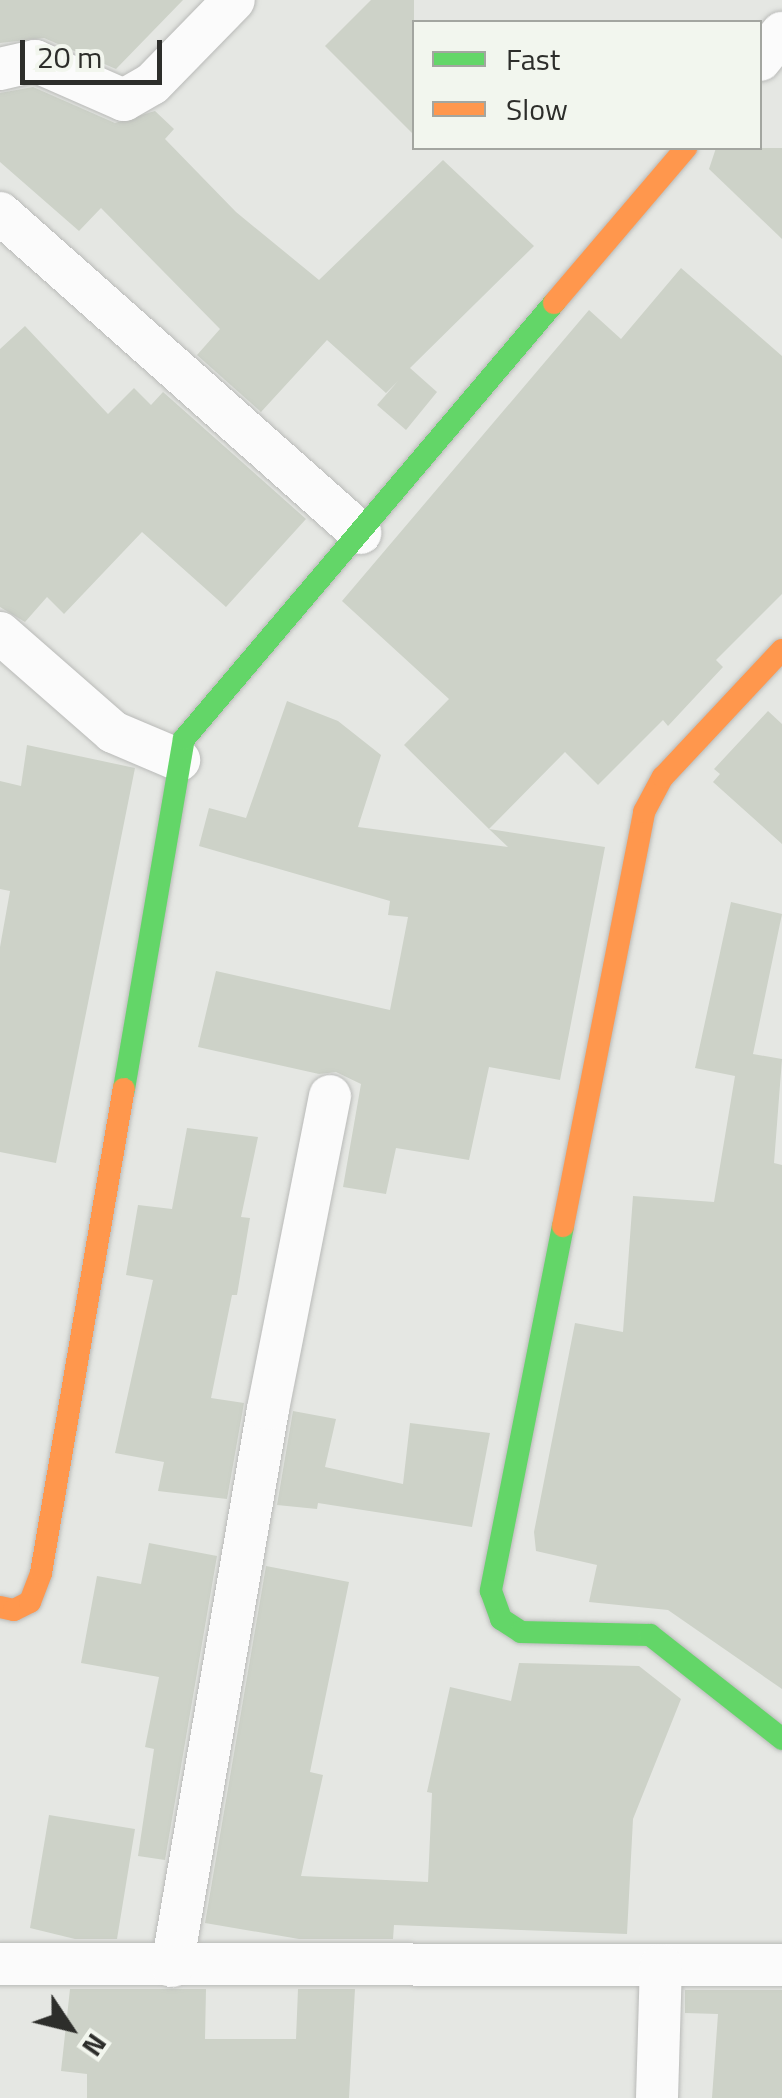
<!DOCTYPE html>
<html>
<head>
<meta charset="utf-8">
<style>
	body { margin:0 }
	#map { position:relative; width:782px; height:2098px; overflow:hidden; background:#e5e7e3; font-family:"Titillium Web",sans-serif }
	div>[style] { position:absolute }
	.building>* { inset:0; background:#cdd2c8 }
	.roads { filter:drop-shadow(0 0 2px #b9bab8) drop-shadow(0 0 2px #b9bab8) }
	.street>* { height:42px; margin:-21px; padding:0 21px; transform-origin:21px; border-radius:21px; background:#fbfbfb }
	.fast>* { height:22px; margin:-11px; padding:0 11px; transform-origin:11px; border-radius:11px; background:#63d668 }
	.slow>* { height:22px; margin:-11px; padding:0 11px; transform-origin:11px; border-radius:11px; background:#ff974d }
	span { translate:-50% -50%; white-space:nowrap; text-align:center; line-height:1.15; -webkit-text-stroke:10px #f2f6ee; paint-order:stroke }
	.legend { position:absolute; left:412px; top:20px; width:350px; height:130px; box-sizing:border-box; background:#f2f6ee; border:2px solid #a3a6a0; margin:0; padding:12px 18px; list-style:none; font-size:30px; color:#2d2e2b }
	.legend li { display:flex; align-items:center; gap:20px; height:50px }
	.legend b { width:50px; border:2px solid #a3a6a0 }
	.north { position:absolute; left:20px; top:1978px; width:100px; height:100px; -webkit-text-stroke:8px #f2f6ee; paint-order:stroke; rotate:125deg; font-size:28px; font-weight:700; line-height:40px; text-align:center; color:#2d2e2b }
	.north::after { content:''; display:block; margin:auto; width:35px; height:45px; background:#2d2e2b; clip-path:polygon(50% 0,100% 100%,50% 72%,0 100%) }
	.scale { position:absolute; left:20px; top:40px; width:142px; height:45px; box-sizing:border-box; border:5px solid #2d2e2b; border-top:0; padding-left:12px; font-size:30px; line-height:35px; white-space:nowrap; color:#2d2e2b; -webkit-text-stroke:8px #f2f6ee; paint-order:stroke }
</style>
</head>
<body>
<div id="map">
	<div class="building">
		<i style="clip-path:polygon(0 0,183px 0,116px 69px,44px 38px,0 43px)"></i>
		<i style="clip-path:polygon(371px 0,414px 0,414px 135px,325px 46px)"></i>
		<i style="clip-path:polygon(33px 87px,115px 123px,155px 111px,174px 129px,165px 139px,236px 212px,319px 280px,443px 160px,534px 246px,410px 368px,437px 392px,406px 430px,377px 405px,398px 381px,386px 393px,327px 340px,261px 412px,197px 355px,220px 329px,101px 208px,79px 231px,0 162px,0 93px)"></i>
		<i style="clip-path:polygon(716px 148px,782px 148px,782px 239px,709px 169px)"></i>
		<i style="clip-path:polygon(681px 268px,782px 356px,782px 594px,716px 660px,723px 667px,668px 726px,663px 720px,598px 785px,565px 752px,489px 829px,404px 745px,449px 699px,342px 601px,589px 310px,621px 339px)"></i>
		<i style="clip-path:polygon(25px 326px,108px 414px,134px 388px,151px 405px,163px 392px,306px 519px,226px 607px,142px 532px,64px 614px,47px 597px,25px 622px,0 607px,0 349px)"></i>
		<i style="clip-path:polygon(287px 701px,338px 721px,381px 755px,358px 827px,508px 847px,489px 829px,605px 847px,560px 1080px,489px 1067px,469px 1160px,396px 1148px,386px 1194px,343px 1187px,361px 1084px,336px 1072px,319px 1074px,198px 1047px,216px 971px,390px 1010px,408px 917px,388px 915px,390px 901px,199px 846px,209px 808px,246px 818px)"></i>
		<i style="clip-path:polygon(768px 711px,782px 724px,782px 844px,713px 782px,720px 774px,714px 769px)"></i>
		<i style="clip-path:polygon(27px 745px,135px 768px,56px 1163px,0 1152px,0 947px,10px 891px,0 889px,0 781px,21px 786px)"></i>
		<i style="clip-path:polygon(731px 902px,782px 914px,753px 1054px,782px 1059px,774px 1163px,782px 1165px,782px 1689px,668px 1610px,589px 1602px,597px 1565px,536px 1551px,534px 1532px,575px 1323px,623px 1332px,633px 1196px,714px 1202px,735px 1076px,695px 1068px)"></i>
		<i style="clip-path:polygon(187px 1128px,258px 1137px,241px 1217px,250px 1218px,237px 1295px,232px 1295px,211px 1398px,244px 1403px,227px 1499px,158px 1491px,164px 1462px,115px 1453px,153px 1280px,126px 1275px,138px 1205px,172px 1209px)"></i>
		<i style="clip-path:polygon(293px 1411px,336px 1419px,325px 1467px,403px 1484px,410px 1423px,490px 1433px,472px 1527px,318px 1503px,317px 1509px,277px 1505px)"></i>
		<i style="clip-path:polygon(149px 1543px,217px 1556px,165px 1860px,138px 1856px,154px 1749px,145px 1747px,159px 1677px,81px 1663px,97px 1576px,141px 1584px)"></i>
		<i style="clip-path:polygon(266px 1566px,349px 1582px,310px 1772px,323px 1775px,301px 1876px,428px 1882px,432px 1793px,427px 1792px,450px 1687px,511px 1701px,519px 1663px,639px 1666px,681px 1699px,633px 1819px,627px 1934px,394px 1925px,393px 1939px,299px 1939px,205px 1923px)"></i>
		<i style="clip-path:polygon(49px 1815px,135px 1829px,117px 1939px,75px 1939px,30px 1928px)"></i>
		<i style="clip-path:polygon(70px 1989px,206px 1989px,205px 2039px,296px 2039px,298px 1989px,355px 1989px,349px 2098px,87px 2098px,87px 2074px,61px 2071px)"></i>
		<i style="clip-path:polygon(685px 1990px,782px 1990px,782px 2098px,712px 2098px,718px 2014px,685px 2013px)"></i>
	</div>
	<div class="roads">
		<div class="street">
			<i style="left:760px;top:60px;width:35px;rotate:-51deg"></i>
			<i style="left:0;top:69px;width:36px;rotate:-13deg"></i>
			<i style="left:35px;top:61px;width:97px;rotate:23.7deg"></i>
			<i style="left:124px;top:100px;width:32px;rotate:-30deg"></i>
			<i style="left:152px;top:84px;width:117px;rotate:-45.7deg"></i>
			<i style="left:0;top:213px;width:482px;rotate:41.6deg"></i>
			<i style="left:0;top:633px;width:150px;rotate:41.2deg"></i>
			<i style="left:113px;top:732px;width:72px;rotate:23deg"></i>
			<i style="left:0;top:1964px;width:782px;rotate:0.07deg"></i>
			<i style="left:172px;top:1966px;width:565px;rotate:-80.22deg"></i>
			<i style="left:268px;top:1409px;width:319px;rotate:-78.8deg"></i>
			<i style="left:657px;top:2098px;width:133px;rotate:-88.3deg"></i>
		</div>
		<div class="fast">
			<i style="left:124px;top:1089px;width:355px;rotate:-80.3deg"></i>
			<i style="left:184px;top:739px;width:572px;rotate:-49.68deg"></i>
			<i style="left:563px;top:1226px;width:372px;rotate:101.2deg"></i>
			<i style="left:491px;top:1591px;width:30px;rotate:70deg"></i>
			<i style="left:501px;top:1619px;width:24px;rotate:33deg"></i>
			<i style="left:521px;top:1632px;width:129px;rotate:1.3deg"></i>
			<i style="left:650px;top:1635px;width:168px;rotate:38.2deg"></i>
		</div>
		<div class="slow">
			<i style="left:554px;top:303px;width:204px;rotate:-49.6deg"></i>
			<i style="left:563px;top:1226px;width:422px;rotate:-78.9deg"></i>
			<i style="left:644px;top:812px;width:40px;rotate:-62deg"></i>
			<i style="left:663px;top:777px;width:174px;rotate:-46.9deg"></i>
			<i style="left:0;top:1607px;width:14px;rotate:12deg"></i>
			<i style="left:14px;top:1610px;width:18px;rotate:-27deg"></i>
			<i style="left:30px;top:1602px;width:31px;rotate:-69deg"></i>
			<i style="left:41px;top:1573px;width:491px;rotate:-80.3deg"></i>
		</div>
	</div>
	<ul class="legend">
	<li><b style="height:12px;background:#63d668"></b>Fast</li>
	<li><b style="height:12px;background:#ff974d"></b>Slow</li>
	</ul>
	<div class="north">N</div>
	<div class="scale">20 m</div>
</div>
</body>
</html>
